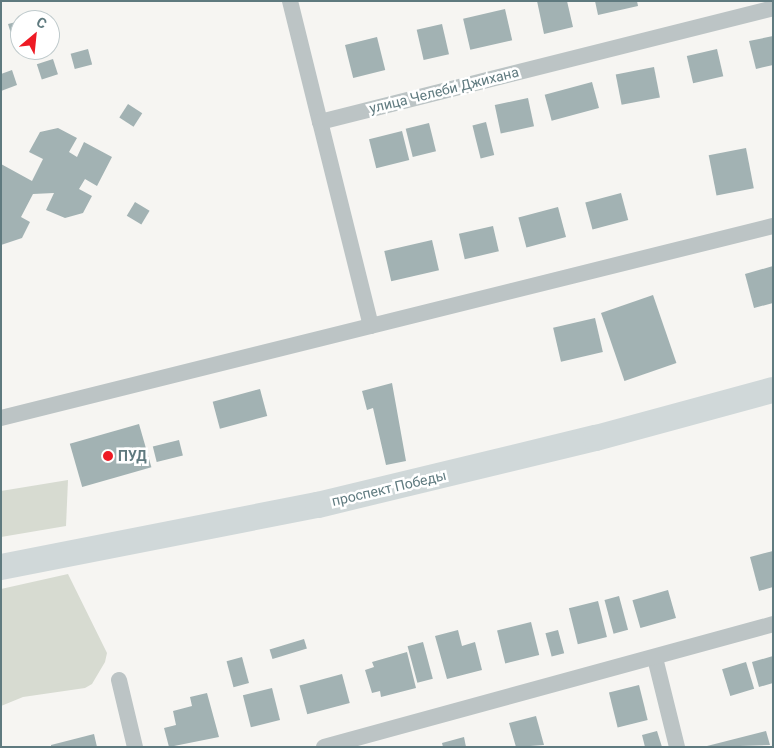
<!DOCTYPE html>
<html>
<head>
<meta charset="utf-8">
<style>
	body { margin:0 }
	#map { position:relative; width:774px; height:748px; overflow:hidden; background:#f6f5f2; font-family:Roboto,sans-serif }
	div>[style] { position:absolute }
	.green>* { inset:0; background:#d7dbd1 }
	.building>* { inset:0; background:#a2b2b3; transform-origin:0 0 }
	.street>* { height:16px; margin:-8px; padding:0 8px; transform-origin:8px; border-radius:8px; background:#bcc4c5 }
	.primary>* { height:26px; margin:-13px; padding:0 13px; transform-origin:13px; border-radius:13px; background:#d0d8d9 }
	.dots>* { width:14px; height:14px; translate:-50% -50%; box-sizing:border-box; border:2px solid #fff; border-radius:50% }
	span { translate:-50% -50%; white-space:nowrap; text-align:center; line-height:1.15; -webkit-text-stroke:5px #fff; paint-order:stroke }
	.street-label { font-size:14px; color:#5f7a7f }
	.poi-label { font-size:14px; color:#5f7a7f; font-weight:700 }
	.left { translate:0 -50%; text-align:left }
	.frame { position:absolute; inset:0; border:2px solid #5f7a7f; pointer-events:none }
	.north { position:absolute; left:10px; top:10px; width:50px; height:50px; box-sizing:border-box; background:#fff; border:1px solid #bfcacc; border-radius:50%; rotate:28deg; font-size:14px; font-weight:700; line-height:20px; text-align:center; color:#5f7a7f }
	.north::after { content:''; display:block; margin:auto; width:18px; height:22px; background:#ee1a24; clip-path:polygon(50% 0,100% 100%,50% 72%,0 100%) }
</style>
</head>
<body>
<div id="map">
	<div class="green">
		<i style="clip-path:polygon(68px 480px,66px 526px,1px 537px,1px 491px)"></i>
		<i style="clip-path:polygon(68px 574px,107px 653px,105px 662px,92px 684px,85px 688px,23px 697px,1px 706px,1px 589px)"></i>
	</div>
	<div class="building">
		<i style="clip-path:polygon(537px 1px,567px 1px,573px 27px,544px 34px)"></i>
		<i style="clip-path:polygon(595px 1px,637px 1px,638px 6px,598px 15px)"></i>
		<i style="left:505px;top:9px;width:32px;height:43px;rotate:77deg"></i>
		<i style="clip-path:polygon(47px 13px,49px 20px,31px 20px,30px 18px)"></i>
		<i style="clip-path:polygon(20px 21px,20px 38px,13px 40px,8px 24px)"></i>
		<i style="left:442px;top:24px;width:31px;height:26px;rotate:77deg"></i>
		<i style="clip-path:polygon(773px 36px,773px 65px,756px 69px,749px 41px)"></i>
		<i style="left:377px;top:37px;width:34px;height:33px;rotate:76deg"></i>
		<i style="left:88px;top:49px;width:16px;height:18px;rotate:75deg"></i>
		<i style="left:717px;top:49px;width:28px;height:31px;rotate:77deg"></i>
		<i style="left:53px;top:59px;width:16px;height:17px;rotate:72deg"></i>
		<i style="left:654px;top:67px;width:31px;height:39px;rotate:79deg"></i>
		<i style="clip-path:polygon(12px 70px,17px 85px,1px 91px,1px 74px)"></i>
		<i style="left:592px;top:82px;width:27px;height:49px;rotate:75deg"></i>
		<i style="left:528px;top:98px;width:29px;height:34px;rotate:78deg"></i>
		<i style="left:128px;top:104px;width:17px;height:16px;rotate:33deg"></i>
		<i style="left:486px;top:122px;width:34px;height:14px;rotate:76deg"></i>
		<i style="left:429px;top:123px;width:29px;height:24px;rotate:76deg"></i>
		<i style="clip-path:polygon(58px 128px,77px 138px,69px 152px,77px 157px,84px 142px,112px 157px,97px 186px,85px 179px,79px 189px,92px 196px,83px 213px,65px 218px,46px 210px,54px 193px,33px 194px,21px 217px,30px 222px,22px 238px,1px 245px,1px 164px,32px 181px,43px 159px,29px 152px,40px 132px)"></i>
		<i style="left:402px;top:131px;width:30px;height:34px;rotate:76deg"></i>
		<i style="left:746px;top:148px;width:41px;height:38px;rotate:79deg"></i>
		<i style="left:621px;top:193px;width:28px;height:37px;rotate:75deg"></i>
		<i style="left:135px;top:202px;width:17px;height:16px;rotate:31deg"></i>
		<i style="left:558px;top:207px;width:31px;height:41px;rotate:75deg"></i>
		<i style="left:493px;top:226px;width:26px;height:35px;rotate:77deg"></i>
		<i style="left:432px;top:240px;width:31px;height:49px;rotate:77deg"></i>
		<i style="clip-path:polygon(773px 266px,773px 303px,754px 308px,745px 274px)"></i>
		<i style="left:653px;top:295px;width:72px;height:55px;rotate:71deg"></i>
		<i style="left:595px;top:318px;width:35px;height:43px;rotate:77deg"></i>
		<i style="clip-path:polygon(392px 383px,406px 461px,386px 465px,373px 408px,367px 410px,362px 391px)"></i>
		<i style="left:260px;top:389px;width:28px;height:49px;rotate:75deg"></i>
		<i style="left:139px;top:424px;width:45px;height:72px;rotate:74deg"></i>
		<i style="left:179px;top:440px;width:16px;height:27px;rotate:76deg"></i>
		<i style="clip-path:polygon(773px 551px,773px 587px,759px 591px,750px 557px)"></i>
		<i style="left:668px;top:590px;width:29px;height:37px;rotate:74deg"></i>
		<i style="left:619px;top:596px;width:35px;height:15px;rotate:75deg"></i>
		<i style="left:598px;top:601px;width:37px;height:30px;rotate:76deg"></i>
		<i style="left:531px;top:622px;width:34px;height:35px;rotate:76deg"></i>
		<i style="clip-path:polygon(458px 630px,462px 646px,475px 642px,482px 670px,447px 679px,435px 636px)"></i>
		<i style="left:558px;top:630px;width:24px;height:13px;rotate:75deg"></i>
		<i style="left:304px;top:639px;width:10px;height:36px;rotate:73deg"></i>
		<i style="left:423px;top:642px;width:38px;height:16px;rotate:75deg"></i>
		<i style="clip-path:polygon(407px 652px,416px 688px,381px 697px,380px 691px,372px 693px,365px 670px,374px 667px,372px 662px)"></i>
		<i style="clip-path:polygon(773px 656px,773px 683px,759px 687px,752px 662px)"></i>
		<i style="left:242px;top:657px;width:27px;height:16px;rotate:75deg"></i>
		<i style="left:746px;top:662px;width:28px;height:25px;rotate:73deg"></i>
		<i style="left:342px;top:674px;width:30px;height:44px;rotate:75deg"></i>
		<i style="left:639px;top:685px;width:36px;height:31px;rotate:76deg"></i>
		<i style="left:272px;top:688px;width:33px;height:30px;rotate:76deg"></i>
		<i style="clip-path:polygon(207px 693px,219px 737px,169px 747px,164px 728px,176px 725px,173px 711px,192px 706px,190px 697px)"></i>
		<i style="clip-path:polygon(536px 716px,544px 745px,516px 747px,509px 723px)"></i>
		<i style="clip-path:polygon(657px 731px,662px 747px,645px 747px,642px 735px)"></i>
		<i style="clip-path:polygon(766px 731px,770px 745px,708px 747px,707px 746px)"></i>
		<i style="clip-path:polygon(94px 734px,97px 747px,51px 747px,51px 745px)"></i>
		<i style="clip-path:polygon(464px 737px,466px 747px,443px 747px,442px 743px)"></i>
	</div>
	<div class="street">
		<i style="left:290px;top:1px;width:125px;rotate:76.1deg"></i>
		<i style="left:371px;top:326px;width:210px;rotate:-104deg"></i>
		<i style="left:320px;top:122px;width:467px;rotate:-14.1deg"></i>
		<i style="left:1px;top:418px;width:796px;rotate:-13.97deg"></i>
		<i style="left:655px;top:658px;width:92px;rotate:76.1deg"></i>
		<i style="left:119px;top:680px;width:69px;rotate:76.6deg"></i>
		<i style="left:324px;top:747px;width:466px;rotate:-15.3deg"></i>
	</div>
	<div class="primary">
		<i style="left:1px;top:567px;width:323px;rotate:-11.1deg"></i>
		<i style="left:318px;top:505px;width:286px;rotate:-13.6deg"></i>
		<i style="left:596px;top:438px;width:183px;rotate:-15.2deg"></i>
	</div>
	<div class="dots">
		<i style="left:108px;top:456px;background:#ee1a24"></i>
	</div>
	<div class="street-label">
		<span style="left:444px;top:90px;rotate:-14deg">улица Челеби Джихана</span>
		<span style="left:389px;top:488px;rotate:-13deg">проспект Победы</span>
	</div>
	<div class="poi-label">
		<span class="left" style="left:118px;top:456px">ПУД</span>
	</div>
	<div class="frame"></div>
	<div class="north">С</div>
</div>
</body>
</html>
